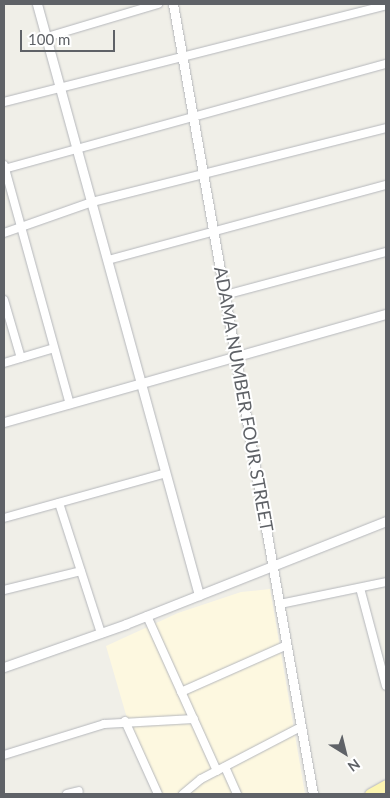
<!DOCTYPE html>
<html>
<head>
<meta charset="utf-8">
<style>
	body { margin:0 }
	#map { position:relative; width:390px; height:798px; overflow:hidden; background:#f0efe8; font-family:Lato,sans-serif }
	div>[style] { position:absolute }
	.commercial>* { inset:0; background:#fdf8e0 }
	.roads { filter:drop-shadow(0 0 1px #b5b7bb) drop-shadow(0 0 1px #b5b7bb) }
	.minor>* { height:8px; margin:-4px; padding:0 4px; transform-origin:4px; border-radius:4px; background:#fff }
	.tertiary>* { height:9px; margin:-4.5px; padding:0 4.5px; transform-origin:4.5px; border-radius:4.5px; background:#fff }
	.primary>* { height:11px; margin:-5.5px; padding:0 5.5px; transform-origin:5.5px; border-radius:5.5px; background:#fcf5b1 }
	span { translate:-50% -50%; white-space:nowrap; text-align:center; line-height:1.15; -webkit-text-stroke:4px #fff; paint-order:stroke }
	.street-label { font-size:18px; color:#5f6267 }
	.frame { position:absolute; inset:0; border:5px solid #5f6267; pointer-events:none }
	.north { position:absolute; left:320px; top:728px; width:50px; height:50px; -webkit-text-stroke:4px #fff; paint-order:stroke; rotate:144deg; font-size:14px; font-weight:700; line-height:20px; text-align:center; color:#5f6267 }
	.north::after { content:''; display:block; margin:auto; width:18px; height:22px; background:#5f6267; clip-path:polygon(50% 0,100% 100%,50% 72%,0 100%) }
	.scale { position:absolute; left:20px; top:30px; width:95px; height:22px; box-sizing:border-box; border:2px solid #5f6267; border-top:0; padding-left:6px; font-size:15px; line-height:18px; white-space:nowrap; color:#5f6267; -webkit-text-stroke:4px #fff; paint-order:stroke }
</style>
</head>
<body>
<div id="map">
	<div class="commercial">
		<i style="clip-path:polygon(270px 589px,305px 794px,158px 794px,138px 756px,106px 646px,178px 613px,241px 592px)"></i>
	</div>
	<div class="roads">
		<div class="minor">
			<i style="left:47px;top:37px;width:116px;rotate:-16.6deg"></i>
			<i style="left:4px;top:102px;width:394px;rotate:-14.2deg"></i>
			<i style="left:4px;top:165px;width:248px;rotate:74.6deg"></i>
			<i style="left:4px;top:169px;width:396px;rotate:-15.4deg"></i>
			<i style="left:4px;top:233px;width:93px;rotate:-19.4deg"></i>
			<i style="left:92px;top:202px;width:303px;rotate:-14.1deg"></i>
			<i style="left:108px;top:260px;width:288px;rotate:-15.1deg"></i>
			<i style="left:225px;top:295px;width:167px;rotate:-15deg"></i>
			<i style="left:4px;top:300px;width:60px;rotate:73.7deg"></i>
			<i style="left:4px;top:363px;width:52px;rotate:-16.7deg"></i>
			<i style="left:59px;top:503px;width:137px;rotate:72.1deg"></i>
			<i style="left:4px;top:518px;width:168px;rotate:-15.5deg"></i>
			<i style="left:360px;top:588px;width:101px;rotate:75.1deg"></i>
			<i style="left:4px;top:590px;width:79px;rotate:-13.9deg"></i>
			<i style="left:280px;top:604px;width:108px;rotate:-11.7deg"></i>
			<i style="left:147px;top:616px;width:170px;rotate:65.7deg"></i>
			<i style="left:181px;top:692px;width:116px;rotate:-23.9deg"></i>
			<i style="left:125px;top:721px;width:80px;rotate:65.7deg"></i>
			<i style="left:4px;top:755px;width:105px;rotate:-17.2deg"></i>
			<i style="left:104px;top:724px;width:90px;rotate:-3.2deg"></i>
			<i style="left:225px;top:767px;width:30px;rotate:66deg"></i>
			<i style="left:67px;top:794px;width:12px;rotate:-14deg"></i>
			<i style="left:183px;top:794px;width:23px;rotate:-40deg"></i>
			<i style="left:201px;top:779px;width:113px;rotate:-27.5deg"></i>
		</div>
		<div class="tertiary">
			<i style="left:37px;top:4px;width:613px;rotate:74.67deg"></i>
			<i style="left:173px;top:4px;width:802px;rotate:79.95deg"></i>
			<i style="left:4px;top:422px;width:397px;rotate:-15.8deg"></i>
			<i style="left:4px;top:667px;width:129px;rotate:-19.4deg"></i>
			<i style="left:126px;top:624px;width:280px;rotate:-21.6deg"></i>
		</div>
		<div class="primary">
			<i style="left:370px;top:794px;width:18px;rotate:-29deg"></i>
		</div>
	</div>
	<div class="street-label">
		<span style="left:244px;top:399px;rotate:80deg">ADAMA NUMBER FOUR STREET</span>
	</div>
	<div class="frame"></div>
	<div class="north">N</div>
	<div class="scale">100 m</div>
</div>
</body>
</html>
